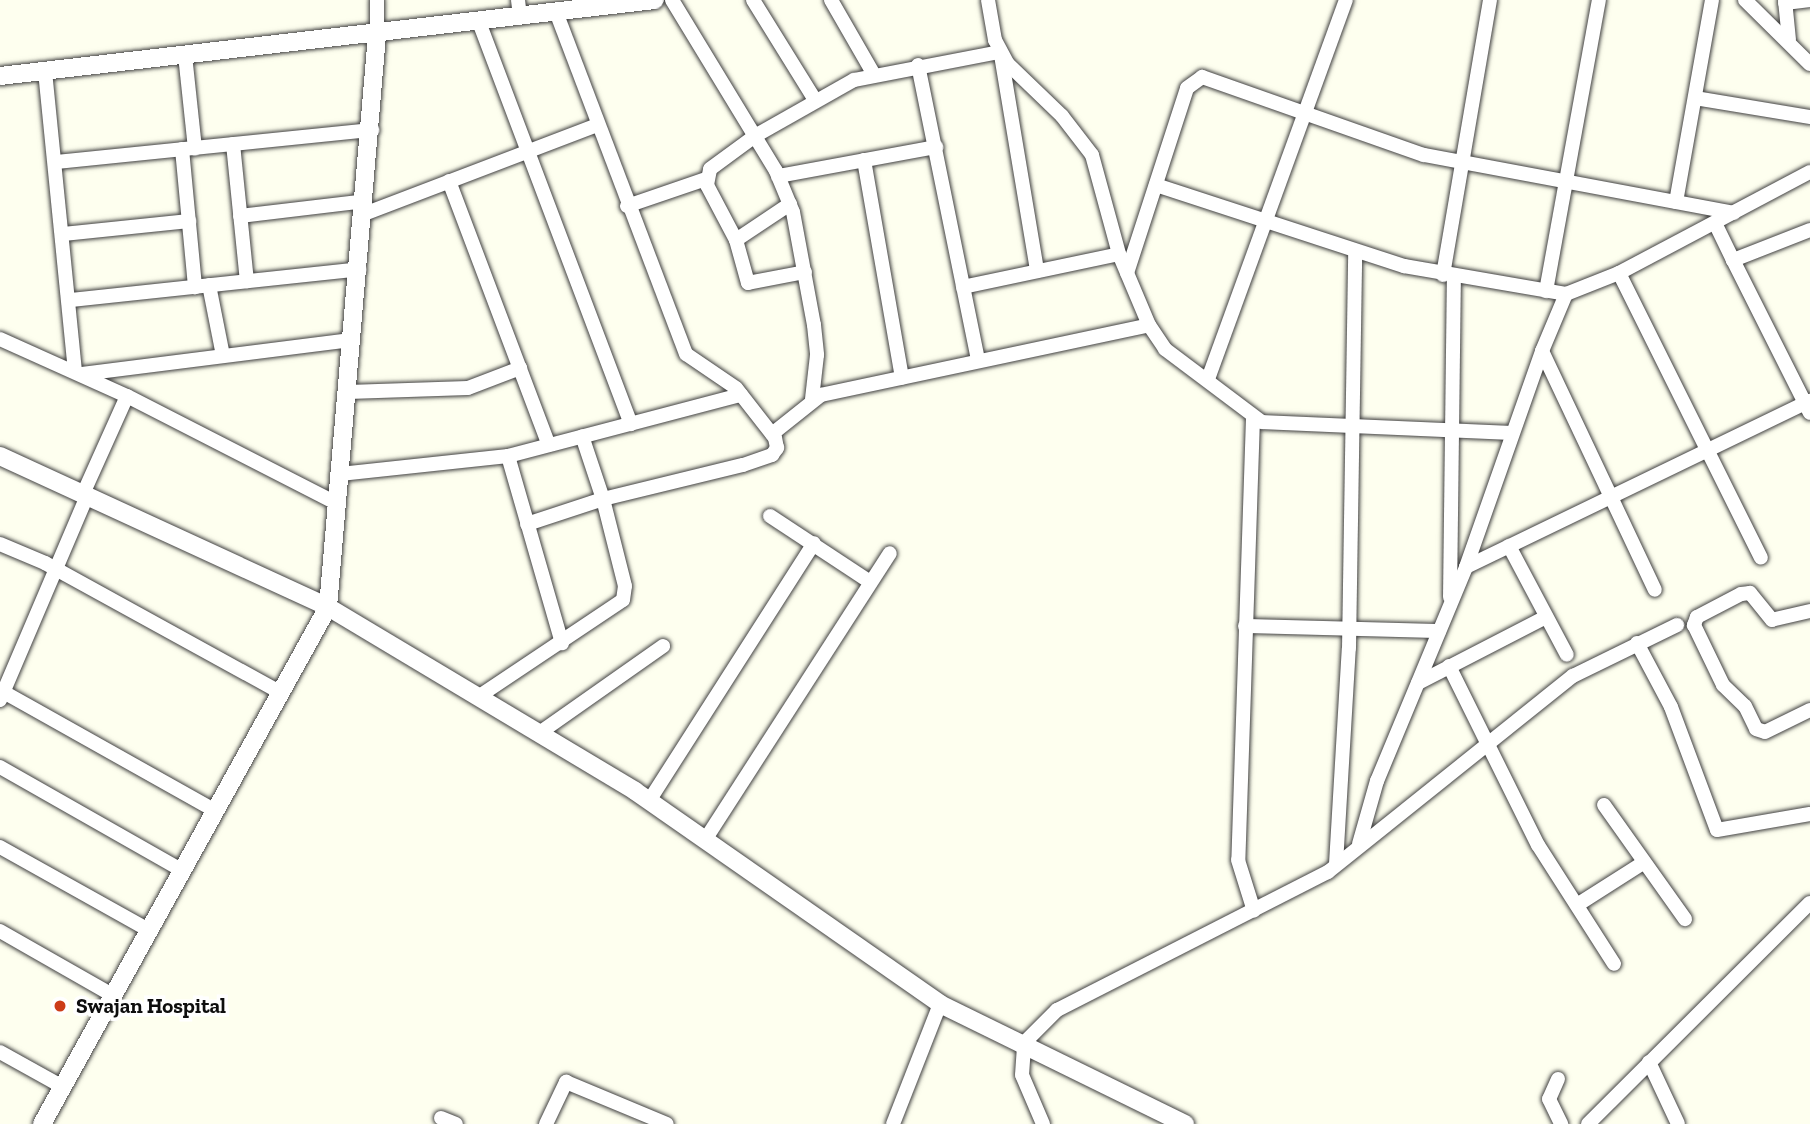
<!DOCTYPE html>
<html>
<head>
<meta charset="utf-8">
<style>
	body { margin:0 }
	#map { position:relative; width:1810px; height:1124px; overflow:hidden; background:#feffef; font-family:"Zilla Slab",serif }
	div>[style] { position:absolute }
	.roads { filter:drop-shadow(0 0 2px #414141) drop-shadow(0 0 2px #414141) }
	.minor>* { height:14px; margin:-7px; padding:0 7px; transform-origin:7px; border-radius:7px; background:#fff }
	.tertiary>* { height:18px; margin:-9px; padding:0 9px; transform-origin:9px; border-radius:9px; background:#fff }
	.dots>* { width:19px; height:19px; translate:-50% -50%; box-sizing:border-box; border:4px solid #fff; border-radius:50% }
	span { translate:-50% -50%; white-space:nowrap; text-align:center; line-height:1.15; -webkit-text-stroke:7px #fff; paint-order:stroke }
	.poi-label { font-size:21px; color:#0e0e0e; font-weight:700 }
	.left { translate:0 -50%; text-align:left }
</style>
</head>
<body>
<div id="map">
	<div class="roads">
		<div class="minor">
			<i style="left:377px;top:0;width:35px;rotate:90deg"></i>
			<i style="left:518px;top:0;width:17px;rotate:83deg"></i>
			<i style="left:672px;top:0;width:200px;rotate:58.7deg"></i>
			<i style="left:776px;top:171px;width:44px;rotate:67.5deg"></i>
			<i style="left:793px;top:212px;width:115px;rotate:79.5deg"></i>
			<i style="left:814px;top:325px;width:30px;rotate:84deg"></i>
			<i style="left:817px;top:355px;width:44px;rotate:96.5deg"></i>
			<i style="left:753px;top:0;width:118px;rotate:58.2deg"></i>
			<i style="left:831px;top:0;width:84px;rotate:60.1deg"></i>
			<i style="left:988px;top:0;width:41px;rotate:80.1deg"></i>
			<i style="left:995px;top:40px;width:27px;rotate:62deg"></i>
			<i style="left:1008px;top:64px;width:75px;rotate:43.9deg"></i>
			<i style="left:1062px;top:116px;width:49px;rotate:52.4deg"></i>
			<i style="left:1092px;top:155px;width:103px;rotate:74.7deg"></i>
			<i style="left:1119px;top:254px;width:77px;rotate:67.1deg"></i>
			<i style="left:1149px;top:325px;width:29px;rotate:56deg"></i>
			<i style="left:1165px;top:349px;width:121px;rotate:37deg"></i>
			<i style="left:1262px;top:422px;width:249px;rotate:2.5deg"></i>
			<i style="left:1745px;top:0;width:91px;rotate:44.6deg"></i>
			<i style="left:1785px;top:0;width:40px;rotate:84.3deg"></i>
			<i style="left:1785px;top:3px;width:25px;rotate:-7deg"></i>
			<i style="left:479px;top:22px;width:430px;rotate:69.3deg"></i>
			<i style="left:185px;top:55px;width:94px;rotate:83.9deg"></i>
			<i style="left:1001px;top:55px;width:219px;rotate:80.5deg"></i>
			<i style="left:918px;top:65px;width:302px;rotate:78.5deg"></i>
			<i style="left:45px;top:71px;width:301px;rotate:84.3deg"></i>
			<i style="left:1695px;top:98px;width:117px;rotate:9.4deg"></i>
			<i style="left:233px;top:144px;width:138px;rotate:84.2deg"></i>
			<i style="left:182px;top:149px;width:139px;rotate:84.6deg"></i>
			<i style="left:864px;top:160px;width:221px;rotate:80.1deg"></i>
			<i style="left:56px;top:162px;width:318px;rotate:-5.8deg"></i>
			<i style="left:778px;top:176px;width:161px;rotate:-10.4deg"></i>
			<i style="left:449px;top:181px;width:282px;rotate:69.3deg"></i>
			<i style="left:1156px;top:185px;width:261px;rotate:18.1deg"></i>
			<i style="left:1404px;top:266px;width:164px;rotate:9.8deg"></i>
			<i style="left:1566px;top:294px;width:57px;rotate:-21.6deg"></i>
			<i style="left:1619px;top:273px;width:216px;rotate:-27.9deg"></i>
			<i style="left:1676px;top:202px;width:205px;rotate:-79.9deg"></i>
			<i style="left:627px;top:206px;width:83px;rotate:-18.9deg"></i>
			<i style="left:364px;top:214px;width:249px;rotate:-20.9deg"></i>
			<i style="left:240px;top:216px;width:126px;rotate:-6.8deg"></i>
			<i style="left:1715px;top:223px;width:41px;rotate:64.1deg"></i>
			<i style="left:1810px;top:230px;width:83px;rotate:158.7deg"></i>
			<i style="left:1733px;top:260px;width:171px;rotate:63.3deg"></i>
			<i style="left:63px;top:234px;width:127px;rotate:-5.9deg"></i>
			<i style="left:736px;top:240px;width:65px;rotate:-33.7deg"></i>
			<i style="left:805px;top:272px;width:58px;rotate:169.1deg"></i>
			<i style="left:748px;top:283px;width:45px;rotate:-105.6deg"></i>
			<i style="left:736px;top:240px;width:62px;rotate:-117.8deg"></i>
			<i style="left:707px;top:185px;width:16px;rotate:-79deg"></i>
			<i style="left:710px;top:169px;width:56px;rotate:-36.3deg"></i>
			<i style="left:755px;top:136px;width:114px;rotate:-29.5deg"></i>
			<i style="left:854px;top:80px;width:149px;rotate:-10.9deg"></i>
			<i style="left:1127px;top:273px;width:194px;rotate:-72deg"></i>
			<i style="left:1187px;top:88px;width:19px;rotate:-36deg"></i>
			<i style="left:1202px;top:77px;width:235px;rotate:19.4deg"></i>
			<i style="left:1424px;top:155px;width:315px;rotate:10.6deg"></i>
			<i style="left:1619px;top:273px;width:318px;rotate:63.5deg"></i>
			<i style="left:1443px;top:275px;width:279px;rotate:-80.3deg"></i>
			<i style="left:209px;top:285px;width:72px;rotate:78.8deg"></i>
			<i style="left:963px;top:287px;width:159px;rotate:-11.9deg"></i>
			<i style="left:1546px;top:291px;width:296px;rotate:-79.7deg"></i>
			<i style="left:71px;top:300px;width:290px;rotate:-6.1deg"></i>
			<i style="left:0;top:339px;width:139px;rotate:24.2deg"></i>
			<i style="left:127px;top:396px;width:237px;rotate:27.1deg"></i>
			<i style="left:1542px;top:351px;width:264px;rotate:64.7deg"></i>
			<i style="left:82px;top:374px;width:273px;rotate:-7.2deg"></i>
			<i style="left:1208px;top:379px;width:403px;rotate:-70deg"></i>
			<i style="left:348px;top:392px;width:120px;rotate:-1.9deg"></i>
			<i style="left:468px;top:388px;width:56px;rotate:-21deg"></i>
			<i style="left:1253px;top:418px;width:442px;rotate:91.9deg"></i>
			<i style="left:1238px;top:860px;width:53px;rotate:72.6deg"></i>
			<i style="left:772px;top:434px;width:63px;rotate:-38.5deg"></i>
			<i style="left:821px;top:395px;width:335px;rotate:-12deg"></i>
			<i style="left:508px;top:456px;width:195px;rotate:73.9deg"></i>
			<i style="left:340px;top:474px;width:169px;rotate:-6.1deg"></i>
			<i style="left:508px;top:456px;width:241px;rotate:-14.7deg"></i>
			<i style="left:83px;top:494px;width:107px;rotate:-65.8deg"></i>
			<i style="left:770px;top:516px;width:120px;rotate:33.4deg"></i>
			<i style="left:527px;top:524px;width:80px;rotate:-18.2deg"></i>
			<i style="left:603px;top:499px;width:66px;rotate:-108.4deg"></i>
			<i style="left:0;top:544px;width:49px;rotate:22.9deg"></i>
			<i style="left:45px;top:563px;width:269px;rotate:28.8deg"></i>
			<i style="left:1509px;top:546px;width:123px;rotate:62deg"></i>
			<i style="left:1466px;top:567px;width:382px;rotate:-25.8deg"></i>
			<i style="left:1450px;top:597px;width:320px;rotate:-89.3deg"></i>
			<i style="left:1810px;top:611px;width:39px;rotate:167deg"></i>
			<i style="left:1772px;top:620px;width:35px;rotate:-129deg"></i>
			<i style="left:1750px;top:593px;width:9px;rotate:174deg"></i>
			<i style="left:1741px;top:594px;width:50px;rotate:152.4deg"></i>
			<i style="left:1697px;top:617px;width:9px;rotate:111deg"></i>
			<i style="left:1694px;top:625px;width:67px;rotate:64.2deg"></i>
			<i style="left:1723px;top:685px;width:30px;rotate:44deg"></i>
			<i style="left:1745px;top:706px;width:25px;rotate:64deg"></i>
			<i style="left:1756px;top:729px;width:9px;rotate:18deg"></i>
			<i style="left:1765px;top:732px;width:50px;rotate:-26.1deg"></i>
			<i style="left:1245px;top:626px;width:194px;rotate:1.5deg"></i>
			<i style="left:1637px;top:643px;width:72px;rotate:62deg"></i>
			<i style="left:1671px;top:707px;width:131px;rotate:69.5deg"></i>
			<i style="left:1717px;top:830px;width:94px;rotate:-9.8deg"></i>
			<i style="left:1449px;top:666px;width:200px;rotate:63.6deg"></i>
			<i style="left:1538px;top:845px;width:141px;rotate:57.4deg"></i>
			<i style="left:1418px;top:683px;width:144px;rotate:-27.3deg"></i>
			<i style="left:0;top:690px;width:248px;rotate:29.3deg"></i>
			<i style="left:478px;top:697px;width:174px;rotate:-33.8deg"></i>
			<i style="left:623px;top:600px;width:14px;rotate:-82deg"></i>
			<i style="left:625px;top:586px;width:90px;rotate:-104.2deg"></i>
			<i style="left:603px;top:499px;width:144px;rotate:-13.7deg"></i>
			<i style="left:743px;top:465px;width:31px;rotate:-19deg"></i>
			<i style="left:772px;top:455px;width:9px;rotate:-54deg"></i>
			<i style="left:777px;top:448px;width:10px;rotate:-101deg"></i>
			<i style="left:775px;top:438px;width:63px;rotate:-128deg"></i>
			<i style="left:736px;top:388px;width:60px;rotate:-145.8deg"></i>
			<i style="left:686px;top:354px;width:366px;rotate:-110.8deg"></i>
			<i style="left:0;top:700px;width:222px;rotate:-66.9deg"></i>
			<i style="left:538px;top:734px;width:153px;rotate:-35.1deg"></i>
			<i style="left:0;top:767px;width:210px;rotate:29.6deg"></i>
			<i style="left:649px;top:801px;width:306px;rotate:-57.4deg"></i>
			<i style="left:1604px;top:805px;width:140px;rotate:54.6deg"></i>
			<i style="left:705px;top:840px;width:341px;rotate:-57.2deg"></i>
			<i style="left:1359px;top:844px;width:66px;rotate:-74.1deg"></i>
			<i style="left:1377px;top:781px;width:232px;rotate:-67.4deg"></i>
			<i style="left:1466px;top:567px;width:229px;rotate:-70.6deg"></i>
			<i style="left:1542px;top:351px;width:62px;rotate:-67.2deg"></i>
			<i style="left:0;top:847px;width:172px;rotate:29.2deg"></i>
			<i style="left:1336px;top:864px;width:216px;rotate:-86.6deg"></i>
			<i style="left:1349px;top:648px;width:396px;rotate:-89.1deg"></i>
			<i style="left:1577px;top:905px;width:78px;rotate:-32.5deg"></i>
			<i style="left:0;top:931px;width:131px;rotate:29.7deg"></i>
			<i style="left:0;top:1052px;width:72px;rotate:29.1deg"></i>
			<i style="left:1649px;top:1062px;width:68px;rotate:64.9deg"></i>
			<i style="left:1558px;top:1079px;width:22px;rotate:114deg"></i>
			<i style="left:1549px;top:1099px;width:28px;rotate:64deg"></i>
			<i style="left:441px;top:1118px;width:16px;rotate:22deg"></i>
			<i style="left:546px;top:1124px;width:47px;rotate:-64.5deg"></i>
			<i style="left:566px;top:1082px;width:109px;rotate:22.6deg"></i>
			<i style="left:893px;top:1124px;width:129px;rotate:-68.6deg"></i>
			<i style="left:1043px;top:1124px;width:53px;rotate:-113.2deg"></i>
			<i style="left:1022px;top:1075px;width:32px;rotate:-86deg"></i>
			<i style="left:1024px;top:1043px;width:47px;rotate:-45deg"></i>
			<i style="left:1057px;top:1010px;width:304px;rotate:-27deg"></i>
			<i style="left:1328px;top:872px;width:314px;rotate:-38.7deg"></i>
			<i style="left:1573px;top:676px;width:116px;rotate:-26.1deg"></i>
			<i style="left:1588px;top:1124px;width:313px;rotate:-44.9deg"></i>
		</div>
		<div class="tertiary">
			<i style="left:0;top:76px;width:659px;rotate:-6.62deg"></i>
			<i style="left:0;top:456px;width:361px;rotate:24.7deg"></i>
			<i style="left:328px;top:607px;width:358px;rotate:30.9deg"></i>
			<i style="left:635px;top:791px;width:372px;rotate:34.9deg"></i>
			<i style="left:940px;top:1004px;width:273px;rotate:26.1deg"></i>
			<i style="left:42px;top:1124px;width:591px;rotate:-61.05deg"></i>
			<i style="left:328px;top:607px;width:574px;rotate:-85.1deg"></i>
		</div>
	</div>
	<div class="dots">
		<i style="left:60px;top:1006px;background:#cc3c18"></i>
	</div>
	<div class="poi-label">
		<span class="left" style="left:76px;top:1006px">Swajan Hospital</span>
	</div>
</div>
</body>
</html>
